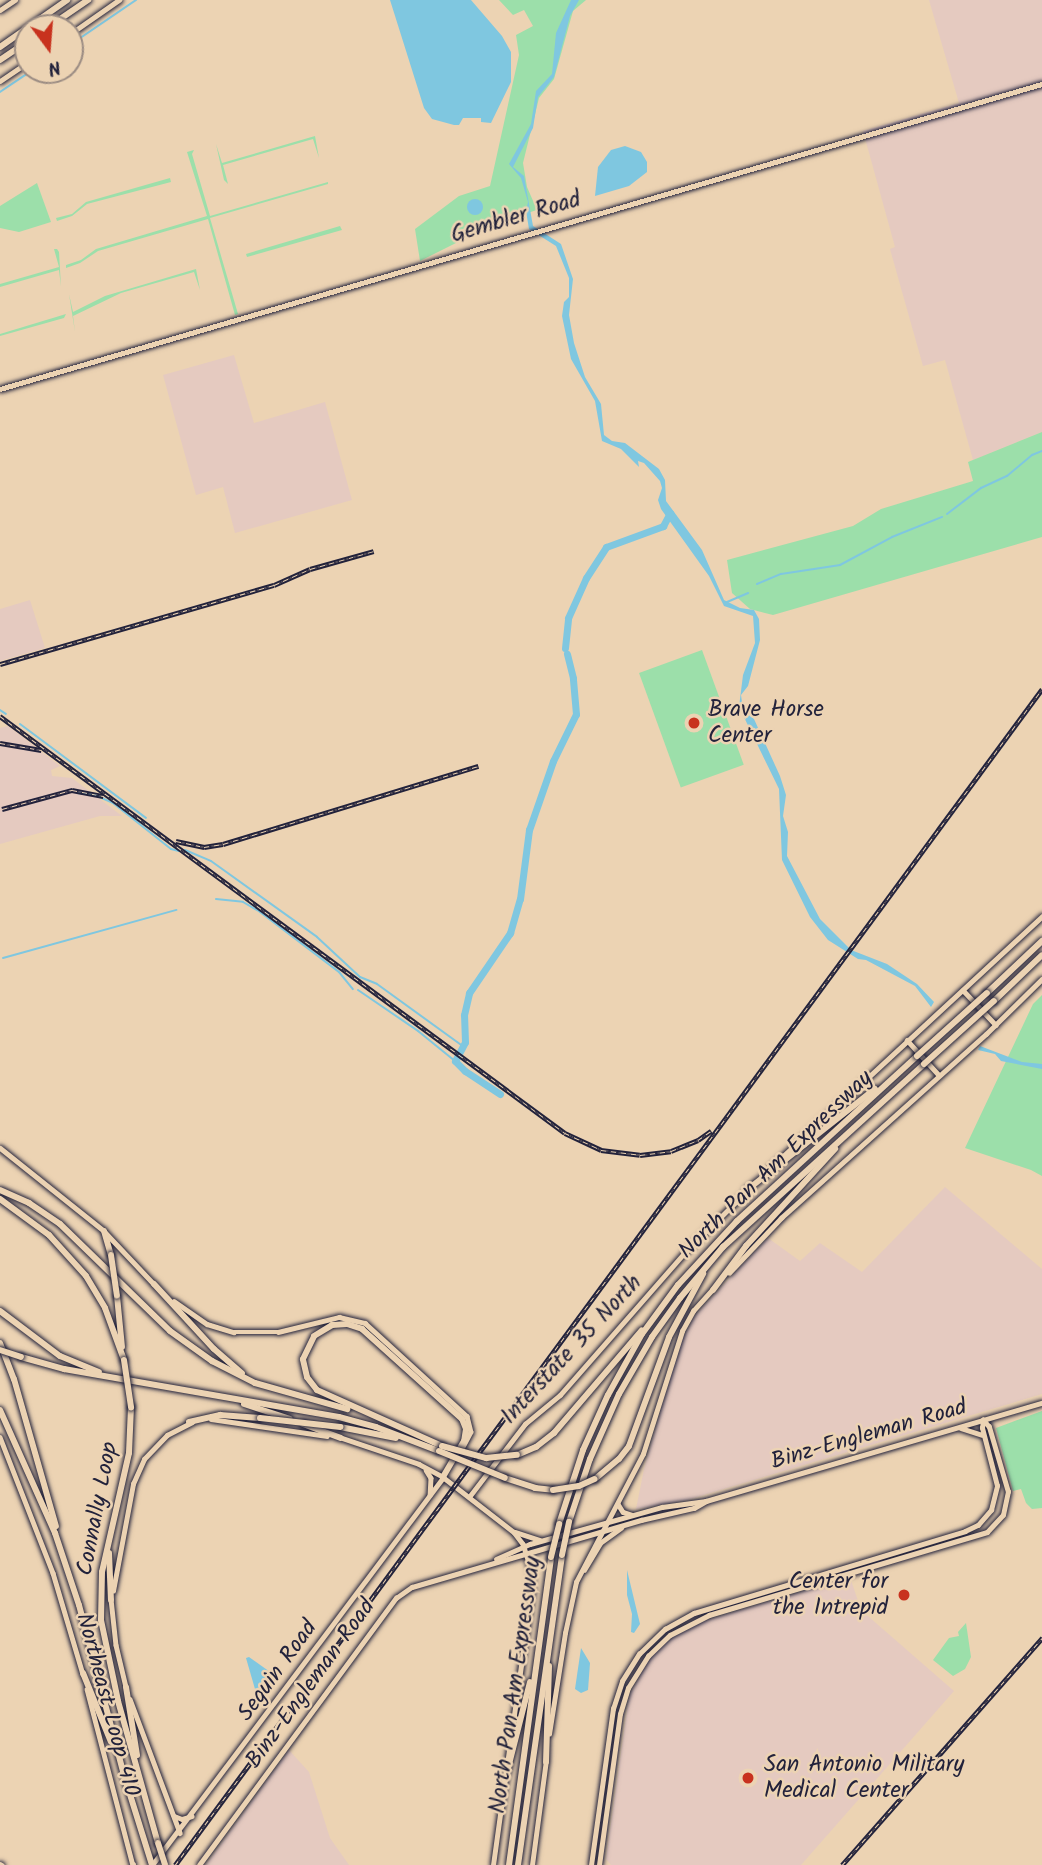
<!DOCTYPE html>
<html>
<head>
<meta charset="utf-8">
<style>
	body { margin:0 }
	#map { position:relative; width:1042px; height:1865px; overflow:hidden; background:#ecd3b3; font-family:Kalam,sans-serif }
	div>[style] { position:absolute }
	.built>* { inset:0; background:#e5cac0 }
	.green>* { inset:0; background:#9cdfaa; transform-origin:0 0 }
	.water>* { inset:0; background:#7fc7e0 }
	.round { border-radius:50% }
	.stream>* { height:2px; margin:-1px; padding:0 1px; transform-origin:1px; border-radius:1px; background:#7fc7e0 }
	.river>* { height:7px; margin:-3.5px; padding:0 3.5px; transform-origin:3.5px; border-radius:3.5px; background:#7fc7e0 }
	.roads { filter:drop-shadow(0 0 2px #22223b) drop-shadow(0 0 2px #22223b) }
	.secondary>* { height:4.5px; margin:-2.25px; padding:0 2.25px; transform-origin:2.25px; border-radius:2.25px; background:#ecd3b3 }
	.primary>* { height:5px; margin:-2.5px; padding:0 2.5px; transform-origin:2.5px; border-radius:2.5px; background:#ecd3b3 }
	.highway>* { height:6px; margin:-3px; padding:0 3px; transform-origin:3px; border-radius:3px; background:#ecd3b3 }
	.rail>* { height:4.5px; margin-top:-2.25px; transform-origin:0; background:repeating-linear-gradient(90deg,#ecd3b3 0 5px,#22223b 0 10px); box-sizing:border-box; border-block:2px solid #22223b }
	.bridges { filter:drop-shadow(0 0 2px #22223b) drop-shadow(0 0 2px #22223b) }
	.highway-bridge>* { height:6px; margin:-3px; padding:0 3px; transform-origin:3px; border-radius:3px; background:#ecd3b3 }
	.dots>* { width:19px; height:19px; translate:-50% -50%; box-sizing:border-box; border:4px solid #ecd3b3; border-radius:50% }
	span { translate:-50% -50%; white-space:nowrap; text-align:center; line-height:1.15; -webkit-text-stroke:5px #ecd3b3; paint-order:stroke }
	.street-label { font-size:23px; color:#22223b }
	.poi-label { font-size:23px; color:#22223b }
	.left { translate:0 -50%; text-align:left }
	.right { translate:-100% -50%; text-align:right }
	.north { position:absolute; left:14px; top:14px; width:70px; height:70px; box-sizing:border-box; background:#ecd3b3; border:2px solid #9b8c83; border-radius:50%; rotate:164deg; font-size:19px; font-weight:700; line-height:28px; text-align:center; color:#22223b }
	.north::after { content:''; display:block; margin:auto; width:24px; height:32px; background:#c8321e; clip-path:polygon(50% 0,100% 100%,50% 72%,0 100%) }
</style>
</head>
<body>
<div id="map">
	<div class="built">
		<i style="clip-path:polygon(929px 0,1042px 0,1042px 432px,973px 460px,945px 360px,923px 366px,890px 249px,895px 247px,863px 131px,959px 103px)"></i>
		<i style="clip-path:polygon(234px 355px,254px 423px,325px 402px,352px 500px,235px 533px,223px 487px,196px 495px,163px 375px)"></i>
		<i style="clip-path:polygon(30px 600px,45px 648px,0 661px,0 609px)"></i>
		<i style="clip-path:polygon(8px 726px,60px 766px,51px 770px,52px 776px,72px 778px,122px 816px,100px 816px,0 844px,0 728px)"></i>
		<i style="clip-path:polygon(945px 1187px,1042px 1269px,1042px 1394px,687px 1500px,636px 1509px,644px 1469px,680px 1344px,695px 1316px,718px 1291px,768px 1238px,800px 1261px,820px 1243px,862px 1272px)"></i>
		<i style="clip-path:polygon(850px 1577px,861px 1610px,954px 1691px,801px 1865px,611px 1865px,606px 1859px,629px 1697px,651px 1655px,678px 1633px,698px 1623px)"></i>
		<i style="clip-path:polygon(289px 1750px,309px 1772px,330px 1838px,349px 1865px,206px 1865px)"></i>
	</div>
	<div class="green">
		<i style="clip-path:polygon(499px 0,586px 0,573px 11px,554px 79px,539px 98px,523px 163px,527px 187px,537px 210px,498px 222px,420px 261px,415px 229px,459px 196px,490px 186px,519px 55px,516px 35px,533px 26px,524px 10px,513px 15px)"></i>
		<i style="clip-path:polygon(315px 136px,319px 158px,313px 139px,223px 165px,228px 184px,224px 180px,216px 144px,222px 163px)"></i>
		<i style="clip-path:polygon(194px 150px,192px 154px,210px 216px,328px 182px,328px 184px,210px 218px,238px 314px,235px 315px,208px 219px,98px 251px,80px 263px,66px 268px,66px 265px,81px 260px,96px 249px,207px 216px,187px 152px)"></i>
		<i style="clip-path:polygon(170px 178px,171px 182px,87px 204px,72px 216px,57px 221px,56px 218px,72px 214px,86px 202px)"></i>
		<i style="clip-path:polygon(37px 183px,51px 222px,19px 232px,0 228px,0 206px)"></i>
		<i style="clip-path:polygon(340px 226px,342px 230px,247px 257px,246px 254px)"></i>
		<i style="clip-path:polygon(54px 249px,57px 249px,59px 252px,61px 287px,59px 270px,0 287px,0 284px,59px 267px)"></i>
		<i style="clip-path:polygon(196px 269px,200px 290px,194px 272px,121px 293px,73px 316px,75px 332px,69px 294px,73px 312px,105px 296px)"></i>
		<i style="clip-path:polygon(66px 314px,64px 318px,0 336px,0 334px)"></i>
		<i style="clip-path:polygon(1042px 432px,1042px 537px,773px 615px,750px 609px,732px 593px,727px 560px,853px 526px,881px 509px,973px 481px,968px 462px)"></i>
		<i style="left:702px;top:650px;width:122px;height:67px;rotate:70deg"></i>
		<i style="clip-path:polygon(1042px 995px,1042px 1176px,1031px 1170px,965px 1148px,1033px 1004px)"></i>
		<i style="clip-path:polygon(1042px 1411px,1042px 1508px,1032px 1509px,1026px 1503px,1021px 1489px,1013px 1491px,996px 1428px)"></i>
		<i style="clip-path:polygon(966px 1623px,971px 1657px,965px 1669px,953px 1676px,933px 1660px,949px 1638px,959px 1636px,958px 1632px)"></i>
	</div>
	<div class="water">
		<i style="clip-path:polygon(390px 0,471px 0,502px 36px,511px 52px,511px 82px,491px 123px,481px 122px,481px 118px,463px 118px,459px 125px,454px 125px,432px 119px,424px 108px)"></i>
		<i style="clip-path:polygon(571px 0,579px 0,570px 16px,554px 77px,538px 97px,533px 128px,513px 167px,524px 176px,533px 226px,561px 244px,573px 279px,569px 315px,574px 343px,585px 377px,601px 404px,604px 435px,612px 441px,625px 443px,659px 469px,665px 480px,666px 501px,702px 550px,724px 600px,740px 608px,754px 610px,759px 619px,760px 640px,748px 686px,741px 695px,743px 710px,754px 719px,780px 776px,786px 795px,783px 816px,788px 832px,787px 856px,820px 919px,851px 950px,887px 964px,917px 984px,934px 1002px,931px 1007px,915px 986px,866px 960px,858px 959px,828px 940px,810px 917px,782px 860px,779px 789px,739px 707px,743px 675px,755px 643px,753px 616px,724px 606px,709px 576px,661px 509px,658px 500px,662px 488px,660px 481px,644px 463px,638px 461px,639px 467px,621px 449px,602px 441px,595px 401px,571px 359px,562px 316px,564px 302px,569px 297px,569px 278px,556px 246px,529px 229px,526px 211px,528px 202px,521px 178px,509px 164px,531px 124px,536px 91px,552px 74px,556px 33px)"></i>
		<i style="clip-path:polygon(625px 146px,641px 152px,647px 162px,647px 172px,629px 186px,595px 196px,598px 167px,611px 150px)"></i>
		<i class="round" style="left:467px;top:199px;width:16px;height:16px"></i>
		<i style="clip-path:polygon(980px 1046px,1022px 1062px,1042px 1064px,1042px 1069px,1001px 1061px,995px 1054px,978px 1050px)"></i>
		<i style="clip-path:polygon(627px 1570px,640px 1624px,634px 1633px,631px 1632px,632px 1614px,627px 1595px)"></i>
		<i style="clip-path:polygon(581px 1648px,590px 1663px,588px 1690px,581px 1693px,575px 1689px)"></i>
		<i style="clip-path:polygon(249px 1657px,277px 1677px,259px 1703px,246px 1658px)"></i>
	</div>
	<div class="stream">
		<i style="left:70px;top:45px;width:80px;rotate:-34.3deg"></i>
		<i style="left:0;top:92px;width:40px;rotate:-34deg"></i>
		<i style="left:947px;top:514px;width:43px;rotate:-37.4deg"></i>
		<i style="left:981px;top:488px;width:29px;rotate:-25deg"></i>
		<i style="left:1007px;top:476px;width:33px;rotate:-40deg"></i>
		<i style="left:1032px;top:455px;width:11px;rotate:-22deg"></i>
		<i style="left:757px;top:584px;width:26px;rotate:-23deg"></i>
		<i style="left:781px;top:574px;width:60px;rotate:-8.7deg"></i>
		<i style="left:840px;top:565px;width:59px;rotate:-28.3deg"></i>
		<i style="left:892px;top:537px;width:54px;rotate:-21.8deg"></i>
		<i style="left:727px;top:602px;width:23px;rotate:-23deg"></i>
		<i style="left:0;top:710px;width:7px;rotate:34deg"></i>
		<i style="left:20px;top:724px;width:157px;rotate:36.7deg"></i>
		<i style="left:77px;top:793px;width:18px;rotate:6deg"></i>
		<i style="left:95px;top:795px;width:20px;rotate:24deg"></i>
		<i style="left:113px;top:803px;width:74px;rotate:38.4deg"></i>
		<i style="left:171px;top:849px;width:8px;rotate:14deg"></i>
		<i style="left:185px;top:850px;width:28px;rotate:23deg"></i>
		<i style="left:211px;top:861px;width:130px;rotate:35.6deg"></i>
		<i style="left:317px;top:937px;width:59px;rotate:42.9deg"></i>
		<i style="left:360px;top:977px;width:18px;rotate:22deg"></i>
		<i style="left:377px;top:984px;width:107px;rotate:35.9deg"></i>
		<i style="left:216px;top:899px;width:27px;rotate:6deg"></i>
		<i style="left:243px;top:902px;width:20px;rotate:30deg"></i>
		<i style="left:260px;top:912px;width:99px;rotate:37.2deg"></i>
		<i style="left:339px;top:972px;width:22px;rotate:51deg"></i>
		<i style="left:3px;top:958px;width:180px;rotate:-15.5deg"></i>
		<i style="left:358px;top:990px;width:73px;rotate:34.3deg"></i>
		<i style="left:418px;top:1031px;width:48px;rotate:39deg"></i>
	</div>
	<div class="river">
		<i style="left:565px;top:648px;width:30px;rotate:-84deg"></i>
		<i style="left:568px;top:618px;width:44px;rotate:-65.8deg"></i>
		<i style="left:586px;top:578px;width:37px;rotate:-57deg"></i>
		<i style="left:606px;top:547px;width:61px;rotate:-20.2deg"></i>
		<i style="left:663px;top:526px;width:15px;rotate:-62deg"></i>
		<i style="left:500px;top:1094px;width:42px;rotate:-146.7deg"></i>
		<i style="left:465px;top:1071px;width:14px;rotate:-135deg"></i>
		<i style="left:455px;top:1061px;width:21px;rotate:-62deg"></i>
		<i style="left:465px;top:1042px;width:27px;rotate:-92deg"></i>
		<i style="left:464px;top:1015px;width:23px;rotate:-77deg"></i>
		<i style="left:469px;top:993px;width:73px;rotate:-55.7deg"></i>
		<i style="left:510px;top:933px;width:35px;rotate:-74deg"></i>
		<i style="left:520px;top:899px;width:70px;rotate:-82.6deg"></i>
		<i style="left:529px;top:830px;width:73px;rotate:-70.8deg"></i>
		<i style="left:553px;top:761px;width:52px;rotate:-63.9deg"></i>
		<i style="left:576px;top:714px;width:36px;rotate:-95deg"></i>
		<i style="left:573px;top:678px;width:25px;rotate:-104deg"></i>
	</div>
	<div class="roads">
		<div class="secondary">
			<i style="left:0;top:10px;width:18px;rotate:-34deg"></i>
			<i style="left:70px;top:34px;width:60px;rotate:-34.8deg"></i>
			<i style="left:0;top:81px;width:34px;rotate:-34deg"></i>
			<i style="left:0;top:389px;width:1086px;rotate:-16.32deg"></i>
			<i style="left:963px;top:990px;width:48px;rotate:46.7deg"></i>
			<i style="left:907px;top:1040px;width:47px;rotate:47.6deg"></i>
			<i style="left:767px;top:1171px;width:375px;rotate:-42.8deg"></i>
			<i style="left:105px;top:1232px;width:71px;rotate:46.7deg"></i>
			<i style="left:729px;top:1273px;width:76px;rotate:-46.6deg"></i>
			<i style="left:781px;top:1218px;width:275px;rotate:-41.9deg"></i>
			<i style="left:986px;top:1034px;width:78px;rotate:-44.5deg"></i>
			<i style="left:174px;top:1301px;width:40px;rotate:34.9deg"></i>
			<i style="left:207px;top:1324px;width:28px;rotate:17deg"></i>
			<i style="left:234px;top:1332px;width:44px"></i>
			<i style="left:278px;top:1332px;width:63px;rotate:-13.8deg"></i>
			<i style="left:339px;top:1317px;width:27px;rotate:13deg"></i>
			<i style="left:365px;top:1323px;width:138px;rotate:42.4deg"></i>
			<i style="left:467px;top:1416px;width:16px;rotate:76deg"></i>
			<i style="left:471px;top:1432px;width:21px;rotate:118deg"></i>
			<i style="left:211px;top:1419px;width:117px;rotate:8.3deg"></i>
			<i style="left:961px;top:1428px;width:22px;rotate:18deg"></i>
			<i style="left:0;top:1437px;width:146px;rotate:68.7deg"></i>
			<i style="left:53px;top:1573px;width:105px;rotate:73.5deg"></i>
			<i style="left:339px;top:1437px;width:84px;rotate:18.6deg"></i>
			<i style="left:419px;top:1464px;width:27px;rotate:28deg"></i>
			<i style="left:443px;top:1477px;width:90px;rotate:37.8deg"></i>
			<i style="left:514px;top:1532px;width:15px;rotate:53deg"></i>
			<i style="left:523px;top:1544px;width:28px;rotate:72deg"></i>
			<i style="left:532px;top:1571px;width:21px;rotate:90deg"></i>
			<i style="left:532px;top:1592px;width:170px;rotate:98.1deg"></i>
			<i style="left:426px;top:1470px;width:9px;rotate:58deg"></i>
			<i style="left:431px;top:1478px;width:17px;rotate:93deg"></i>
			<i style="left:469px;top:1497px;width:92px;rotate:-52.5deg"></i>
			<i style="left:525px;top:1424px;width:45px;rotate:-39.6deg"></i>
			<i style="left:560px;top:1395px;width:191px;rotate:-48.8deg"></i>
			<i style="left:686px;top:1251px;width:87px;rotate:-44.5deg"></i>
			<i style="left:618px;top:1504px;width:9px;rotate:58deg"></i>
			<i style="left:623px;top:1512px;width:9px;rotate:18deg"></i>
			<i style="left:515px;top:1532px;width:26px;rotate:18deg"></i>
			<i style="left:496px;top:1559px;width:37px;rotate:-24deg"></i>
			<i style="left:530px;top:1544px;width:137px;rotate:-15.7deg"></i>
			<i style="left:662px;top:1507px;width:44px;rotate:-7.8deg"></i>
			<i style="left:584px;top:1570px;width:31px;rotate:-59deg"></i>
			<i style="left:600px;top:1543px;width:26px;rotate:-36deg"></i>
			<i style="left:113px;top:1591px;width:109px;rotate:-79.4deg"></i>
			<i style="left:133px;top:1484px;width:27px;rotate:-66deg"></i>
			<i style="left:144px;top:1459px;width:33px;rotate:-46deg"></i>
			<i style="left:167px;top:1435px;width:28px;rotate:-27deg"></i>
			<i style="left:111px;top:1599px;width:46px;rotate:83.8deg"></i>
			<i style="left:116px;top:1645px;width:43px;rotate:76.6deg"></i>
			<i style="left:87px;top:1689px;width:182px;rotate:75.4deg"></i>
			<i style="left:130px;top:1699px;width:143px;rotate:69.5deg"></i>
			<i style="left:549px;top:1734px;width:102px;rotate:-81deg"></i>
			<i style="left:565px;top:1633px;width:52px;rotate:-77.8deg"></i>
			<i style="left:576px;top:1582px;width:144px;rotate:-62.4deg"></i>
			<i style="left:643px;top:1454px;width:129px;rotate:-72.4deg"></i>
			<i style="left:682px;top:1331px;width:23px;rotate:-61deg"></i>
			<i style="left:693px;top:1311px;width:30px;rotate:-48deg"></i>
			<i style="left:0;top:1864px;width:2px;rotate:27deg"></i>
			<i style="left:199px;top:1865px;width:332px;rotate:-53.6deg"></i>
			<i style="left:396px;top:1598px;width:19px;rotate:-35deg"></i>
			<i style="left:412px;top:1587px;width:239px;rotate:-16.3deg"></i>
			<i style="left:641px;top:1520px;width:54px;rotate:-12.8deg"></i>
			<i style="left:694px;top:1508px;width:14px;rotate:-30deg"></i>
			<i style="left:706px;top:1501px;width:350px;rotate:-16.3deg"></i>
			<i style="left:493px;top:1865px;width:87px;rotate:-82.1deg"></i>
			<i style="left:532px;top:1865px;width:106px;rotate:-82.4deg"></i>
			<i style="left:591px;top:1865px;width:158px;rotate:-82deg"></i>
			<i style="left:613px;top:1709px;width:29px;rotate:-72deg"></i>
			<i style="left:622px;top:1681px;width:32px;rotate:-58deg"></i>
			<i style="left:639px;top:1654px;width:36px;rotate:-44deg"></i>
			<i style="left:665px;top:1629px;width:33px;rotate:-29deg"></i>
			<i style="left:694px;top:1613px;width:283px;rotate:-16.8deg"></i>
			<i style="left:965px;top:1531px;width:14px;rotate:-25deg"></i>
			<i style="left:978px;top:1525px;width:20px;rotate:-49deg"></i>
			<i style="left:991px;top:1510px;width:25px;rotate:-76deg"></i>
			<i style="left:997px;top:1486px;width:60px;rotate:-104.5deg"></i>
			<i style="left:982px;top:1428px;width:8px;rotate:-83deg"></i>
			<i style="left:599px;top:1865px;width:152px;rotate:-82.1deg"></i>
			<i style="left:620px;top:1714px;width:27px;rotate:-73deg"></i>
			<i style="left:628px;top:1688px;width:38px;rotate:-58deg"></i>
			<i style="left:648px;top:1656px;width:30px;rotate:-44deg"></i>
			<i style="left:670px;top:1635px;width:44px;rotate:-27.1deg"></i>
			<i style="left:709px;top:1615px;width:290px;rotate:-16.6deg"></i>
			<i style="left:987px;top:1532px;width:23px;rotate:-47deg"></i>
			<i style="left:1003px;top:1515px;width:24px;rotate:-78deg"></i>
			<i style="left:1008px;top:1492px;width:68px;rotate:-106.3deg"></i>
			<i style="left:989px;top:1427px;width:9px;rotate:-131deg"></i>
		</div>
		<div class="primary">
			<i style="left:0;top:1148px;width:133px;rotate:38.6deg"></i>
			<i style="left:174px;top:1816px;width:9px;rotate:21deg"></i>
			<i style="left:182px;top:1819px;width:10px;rotate:-17deg"></i>
			<i style="left:133px;top:1865px;width:1px;rotate:-90deg"></i>
			<i style="left:152px;top:1865px;width:485px;rotate:-53.1deg"></i>
		</div>
		<div class="highway">
			<i style="left:47px;top:28px;width:50px;rotate:-34.3deg"></i>
			<i style="left:0;top:47px;width:82px;rotate:-35deg"></i>
			<i style="left:0;top:60px;width:34px;rotate:-34deg"></i>
			<i style="left:987px;top:993px;width:76px;rotate:-43.4deg"></i>
			<i style="left:994px;top:1001px;width:66px;rotate:-43.8deg"></i>
			<i style="left:0;top:1190px;width:32px;rotate:24deg"></i>
			<i style="left:29px;top:1203px;width:37px;rotate:34deg"></i>
			<i style="left:60px;top:1224px;width:153px;rotate:44.2deg"></i>
			<i style="left:170px;top:1331px;width:52px;rotate:35.5deg"></i>
			<i style="left:212px;top:1361px;width:48px;rotate:27.1deg"></i>
			<i style="left:255px;top:1383px;width:96px;rotate:15.8deg"></i>
			<i style="left:747px;top:1190px;width:163px;rotate:-38.3deg"></i>
			<i style="left:0;top:1199px;width:61px;rotate:36.3deg"></i>
			<i style="left:49px;top:1235px;width:55px;rotate:47.9deg"></i>
			<i style="left:86px;top:1276px;width:37px;rotate:59deg"></i>
			<i style="left:105px;top:1308px;width:55px;rotate:69.9deg"></i>
			<i style="left:104px;top:1231px;width:25px;rotate:74deg"></i>
			<i style="left:154px;top:1284px;width:88px;rotate:47.3deg"></i>
			<i style="left:214px;top:1349px;width:37px;rotate:41deg"></i>
			<i style="left:713px;top:1290px;width:55px;rotate:-53.1deg"></i>
			<i style="left:746px;top:1246px;width:132px;rotate:-47.5deg"></i>
			<i style="left:117px;top:1296px;width:51px;rotate:84.4deg"></i>
			<i style="left:0;top:1311px;width:75px;rotate:36.9deg"></i>
			<i style="left:60px;top:1356px;width:42px;rotate:22.3deg"></i>
			<i style="left:0;top:1343px;width:39px;rotate:69deg"></i>
			<i style="left:14px;top:1379px;width:153px;rotate:74.1deg"></i>
			<i style="left:21px;top:1357px;width:45px;rotate:15.6deg"></i>
			<i style="left:64px;top:1369px;width:279px;rotate:9.9deg"></i>
			<i style="left:339px;top:1417px;width:38px;rotate:15deg"></i>
			<i style="left:376px;top:1427px;width:67px;rotate:20.9deg"></i>
			<i style="left:244px;top:1404px;width:48px;rotate:18.1deg"></i>
			<i style="left:131px;top:1407px;width:46px;rotate:92.5deg"></i>
			<i style="left:129px;top:1453px;width:122px;rotate:102.8deg"></i>
			<i style="left:102px;top:1572px;width:48px;rotate:91.2deg"></i>
			<i style="left:101px;top:1620px;width:83px;rotate:78.1deg"></i>
			<i style="left:118px;top:1701px;width:148px;rotate:74.3deg"></i>
			<i style="left:0;top:1410px;width:135px;rotate:65.9deg"></i>
			<i style="left:55px;top:1533px;width:76px;rotate:71.6deg"></i>
			<i style="left:79px;top:1605px;width:173px;rotate:75.2deg"></i>
			<i style="left:123px;top:1772px;width:97px;rotate:72.7deg"></i>
			<i style="left:189px;top:1422px;width:32px;rotate:-13deg"></i>
			<i style="left:220px;top:1415px;width:40px;rotate:4.3deg"></i>
			<i style="left:303px;top:1424px;width:40px;rotate:20.2deg"></i>
			<i style="left:340px;top:1427px;width:57px;rotate:11.1deg"></i>
			<i style="left:442px;top:1446px;width:137px;rotate:-155.9deg"></i>
			<i style="left:317px;top:1390px;width:16px;rotate:-128deg"></i>
			<i style="left:307px;top:1377px;width:18px;rotate:-103deg"></i>
			<i style="left:303px;top:1359px;width:25px;rotate:-64deg"></i>
			<i style="left:314px;top:1336px;width:21px;rotate:-31deg"></i>
			<i style="left:332px;top:1325px;width:15px;rotate:-4deg"></i>
			<i style="left:347px;top:1324px;width:16px;rotate:18deg"></i>
			<i style="left:362px;top:1329px;width:135px;rotate:42deg"></i>
			<i style="left:462px;top:1419px;width:11px;rotate:68deg"></i>
			<i style="left:466px;top:1429px;width:12px;rotate:99deg"></i>
			<i style="left:464px;top:1441px;width:42px;rotate:120.3deg"></i>
			<i style="left:517px;top:1455px;width:21px;rotate:-23deg"></i>
			<i style="left:536px;top:1447px;width:23px;rotate:-38deg"></i>
			<i style="left:554px;top:1433px;width:135px;rotate:-49.5deg"></i>
			<i style="left:505px;top:1478px;width:32px;rotate:18deg"></i>
			<i style="left:535px;top:1488px;width:18px;rotate:6deg"></i>
			<i style="left:595px;top:1479px;width:31px;rotate:-40deg"></i>
			<i style="left:619px;top:1459px;width:16px;rotate:-52deg"></i>
			<i style="left:629px;top:1446px;width:116px;rotate:-69.8deg"></i>
			<i style="left:669px;top:1337px;width:72px;rotate:-61.6deg"></i>
			<i style="left:569px;top:1522px;width:66px;rotate:-71.6deg"></i>
			<i style="left:590px;top:1459px;width:71px;rotate:-66deg"></i>
			<i style="left:619px;top:1394px;width:66px;rotate:-59.9deg"></i>
			<i style="left:652px;top:1337px;width:48px;rotate:-54.3deg"></i>
			<i style="left:680px;top:1298px;width:67px;rotate:-49.9deg"></i>
			<i style="left:723px;top:1247px;width:272px;rotate:-42.3deg"></i>
			<i style="left:559px;top:1524px;width:78px;rotate:-72deg"></i>
			<i style="left:583px;top:1450px;width:60px;rotate:-65.6deg"></i>
			<i style="left:608px;top:1395px;width:70px;rotate:-60.9deg"></i>
			<i style="left:642px;top:1334px;width:61px;rotate:-53.7deg"></i>
			<i style="left:678px;top:1285px;width:87px;rotate:-47.3deg"></i>
			<i style="left:737px;top:1221px;width:244px;rotate:-42.5deg"></i>
			<i style="left:109px;top:1553px;width:47px;rotate:87.6deg"></i>
			<i style="left:83px;top:1673px;width:74px;rotate:67.9deg"></i>
			<i style="left:126px;top:1687px;width:69px;rotate:80.8deg"></i>
			<i style="left:546px;top:1762px;width:96px;rotate:-88.2deg"></i>
			<i style="left:505px;top:1780px;width:101px;rotate:-75.7deg"></i>
			<i style="left:509px;top:1865px;width:311px;rotate:-82.2deg"></i>
			<i style="left:518px;top:1865px;width:313px;rotate:-81.9deg"></i>
		</div>
	</div>
	<div class="rail">
		<i style="left:0;top:664px;width:285px;rotate:-16.1deg"></i>
		<i style="left:274px;top:585px;width:39px;rotate:-24deg"></i>
		<i style="left:310px;top:569px;width:66px;rotate:-15.7deg"></i>
		<i style="left:0;top:716px;width:702px;rotate:36.43deg"></i>
		<i style="left:565px;top:1133px;width:40px;rotate:25deg"></i>
		<i style="left:601px;top:1150px;width:39px;rotate:7deg"></i>
		<i style="left:640px;top:1155px;width:31px;rotate:-7deg"></i>
		<i style="left:671px;top:1151px;width:29px;rotate:-22deg"></i>
		<i style="left:698px;top:1140px;width:16px;rotate:-35deg"></i>
		<i style="left:0;top:743px;width:42px;rotate:9.7deg"></i>
		<i style="left:2px;top:809px;width:73px;rotate:-15.2deg"></i>
		<i style="left:72px;top:790px;width:32px;rotate:11deg"></i>
		<i style="left:176px;top:841px;width:29px;rotate:12deg"></i>
		<i style="left:204px;top:847px;width:19px;rotate:-9deg"></i>
		<i style="left:223px;top:844px;width:267px;rotate:-17deg"></i>
		<i style="left:175px;top:1865px;width:1461px;rotate:-53.6deg"></i>
		<i style="left:842px;top:1865px;width:303px;rotate:-48.6deg"></i>
	</div>
	<div class="bridges">
		<div class="highway-bridge">
			<i style="left:917px;top:1056px;width:94px;rotate:-42deg"></i>
			<i style="left:924px;top:1064px;width:94px;rotate:-42deg"></i>
			<i style="left:111px;top:1255px;width:41px;rotate:81.7deg"></i>
			<i style="left:0;top:1350px;width:22px;rotate:18deg"></i>
			<i style="left:124px;top:1360px;width:48px;rotate:81.5deg"></i>
			<i style="left:260px;top:1418px;width:81px;rotate:6.4deg"></i>
			<i style="left:442px;top:1446px;width:46px;rotate:15.3deg"></i>
			<i style="left:486px;top:1458px;width:31px;rotate:-6deg"></i>
			<i style="left:439px;top:1451px;width:71px;rotate:22.2deg"></i>
			<i style="left:553px;top:1490px;width:26px;rotate:-9deg"></i>
			<i style="left:579px;top:1486px;width:17px;rotate:-24deg"></i>
			<i style="left:562px;top:1555px;width:34px;rotate:-78deg"></i>
			<i style="left:551px;top:1557px;width:34px;rotate:-76deg"></i>
			<i style="left:158px;top:1843px;width:23px;rotate:72deg"></i>
		</div>
	</div>
	<div class="dots">
		<i style="left:694px;top:723px;background:#c8321e"></i>
		<i style="left:904px;top:1595px;background:#c8321e"></i>
		<i style="left:748px;top:1778px;background:#c8321e"></i>
	</div>
	<div class="street-label">
		<span style="left:516px;top:218px;rotate:-16deg">Gembler Road</span>
		<span style="left:776px;top:1165px;rotate:-44deg">North Pan Am Expressway</span>
		<span style="left:572px;top:1350px;rotate:-47deg">Interstate 35 North</span>
		<span style="left:869px;top:1435px;rotate:-16deg">Binz-Engleman Road</span>
		<span style="left:98px;top:1509px;rotate:-79deg">Connally Loop</span>
		<span style="left:278px;top:1671px;rotate:-54deg">Seguin Road</span>
		<span style="left:311px;top:1684px;rotate:-54deg">Binz-Engleman Road</span>
		<span style="left:516px;top:1685px;rotate:-82deg">North Pan Am Expressway</span>
		<span style="left:107px;top:1705px;rotate:75deg">Northeast Loop 410</span>
	</div>
	<div class="poi-label">
		<span class="left" style="left:708px;top:723px">Brave Horse<br>Center</span>
		<span class="right" style="left:888px;top:1595px">Center for<br>the Intrepid</span>
		<span class="left" style="left:764px;top:1778px">San Antonio Military<br>Medical Center</span>
	</div>
	<div class="north">N</div>
</div>
</body>
</html>
